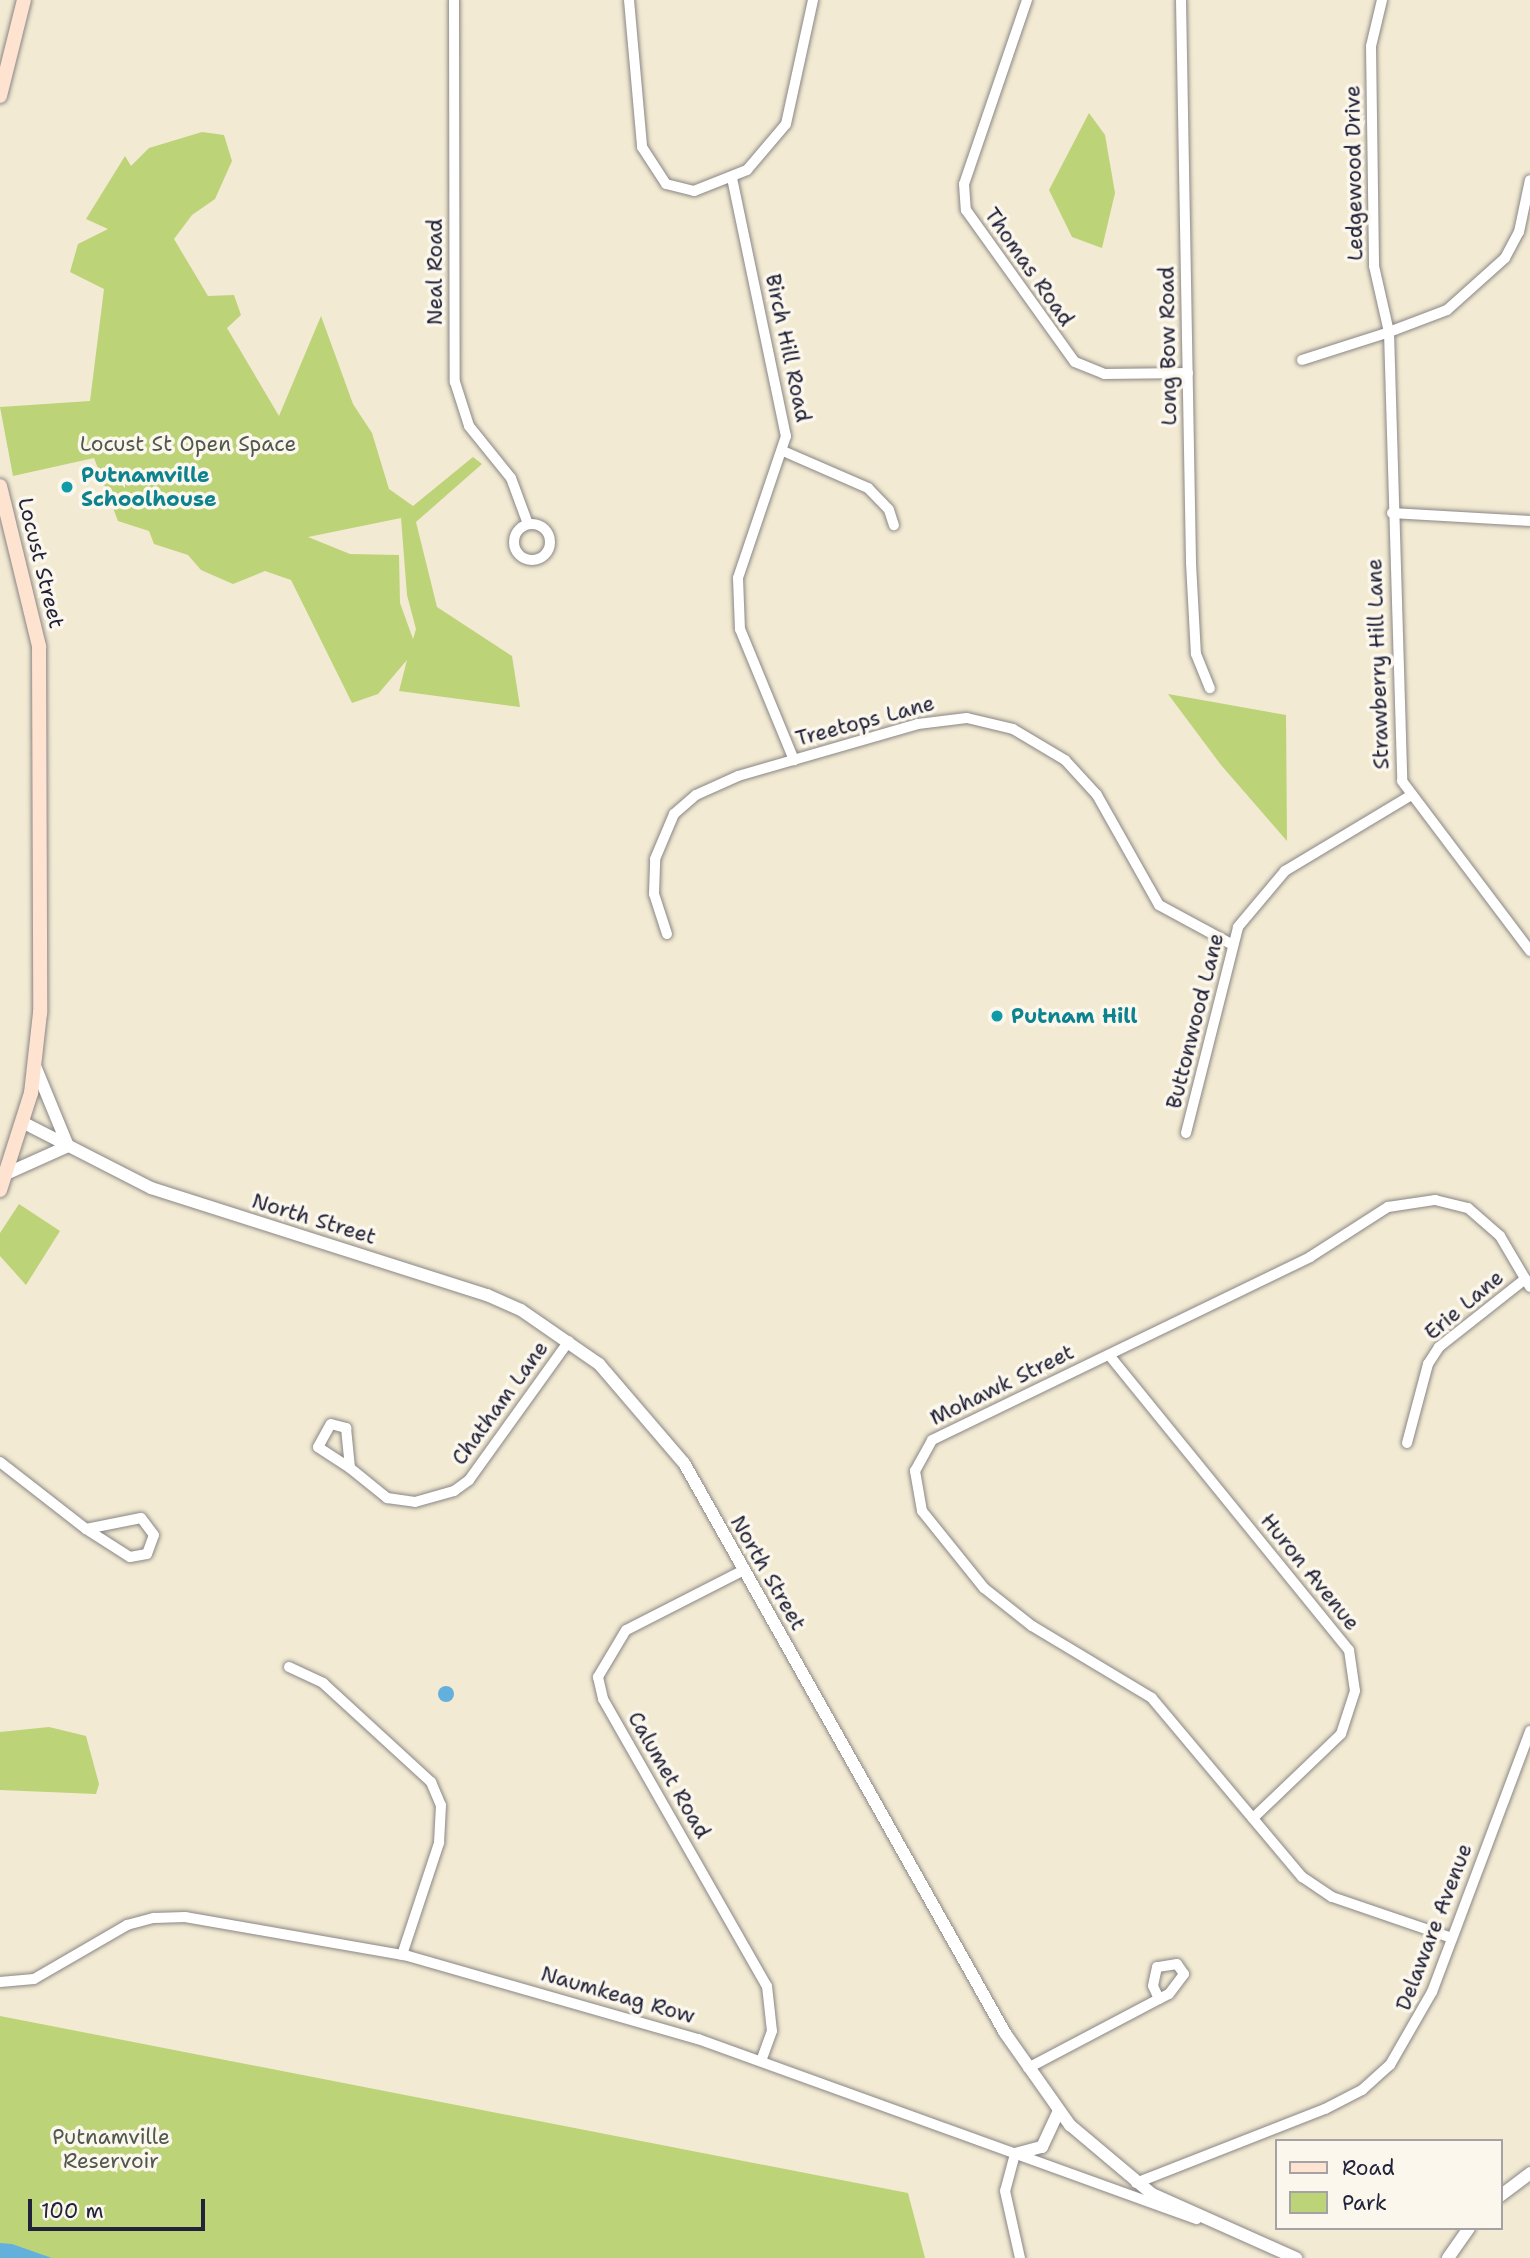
<!DOCTYPE html>
<html>
<head>
<meta charset="utf-8">
<style>
	body { margin:0 }
	#map { position:relative; width:1530px; height:2258px; overflow:hidden; background:#f2ead2; font-family:"Shantell Sans",sans-serif }
	div>[style] { position:absolute }
	.green>* { inset:0; background:#bdd378 }
	.water>* { inset:0; background:#64b0dd }
	.round { border-radius:50% }
	.roads { filter:drop-shadow(0 0 2px #8a8686) drop-shadow(0 0 2px #8a8686) }
	.minor>* { height:10px; margin:-5px; padding:0 5px; transform-origin:5px; border-radius:5px; background:#fff }
	.minor>.ring { margin:-5px; padding:0; box-sizing:content-box; background:none; border:10px solid #fff; border-radius:50% }
	.tertiary>* { height:12px; margin:-6px; padding:0 6px; transform-origin:6px; border-radius:6px; background:#fff }
	.secondary>* { height:14px; margin:-7px; padding:0 7px; transform-origin:7px; border-radius:7px; background:#fee3d1 }
	.dots>* { width:19px; height:19px; translate:-50% -50%; box-sizing:border-box; border:4px solid #fbf7ec; border-radius:50% }
	span { translate:-50% -50%; white-space:nowrap; text-align:center; line-height:1.15; -webkit-text-stroke:7px #fbf7ec; paint-order:stroke }
	.street-label { font-size:21px; color:#22223b }
	.park-label { font-size:21px; color:#50574d }
	.culture-label { font-size:21px; color:#0d838f; font-weight:700 }
	.left { translate:0 -50%; text-align:left }
	.legend { position:absolute; left:1275px; top:2139px; width:228px; height:91px; box-sizing:border-box; background:#fbf7ec; border:2px solid #a4a2a5; margin:0; padding:9px 12px; list-style:none; font-size:21px; color:#22223b }
	.legend li { display:flex; align-items:center; gap:14px; height:35px }
	.legend b { width:35px; border:2px solid #a4a2a5 }
	.scale { position:absolute; left:28px; top:2199px; width:177px; height:32px; box-sizing:border-box; border:4px solid #22223b; border-top:0; padding-left:9px; font-size:21px; line-height:24px; white-space:nowrap; color:#22223b; -webkit-text-stroke:5px #fbf7ec; paint-order:stroke }
</style>
</head>
<body>
<div id="map">
	<div class="green">
		<i style="clip-path:polygon(1089px 113px,1105px 135px,1115px 193px,1102px 248px,1072px 237px,1049px 190px)"></i>
		<i style="clip-path:polygon(evenodd,202px 132px,224px 135px,232px 161px,215px 199px,192px 215px,174px 239px,208px 296px,234px 295px,241px 315px,227px 328px,279px 416px,321px 316px,353px 404px,372px 433px,389px 489px,413px 506px,473px 457px,482px 464px,416px 522px,437px 607px,512px 656px,520px 707px,399px 691px,407px 660px,378px 694px,352px 703px,291px 580px,265px 571px,233px 584px,201px 570px,188px 555px,154px 544px,149px 531px,118px 521px,94px 458px,13px 476px,0 407px,90px 401px,104px 289px,70px 272px,78px 244px,108px 229px,86px 219px,125px 156px,131px 166px,149px 148px,202px 132px,401px 518px,407px 595px,416px 629px,413px 639px,400px 603px,399px 555px,350px 554px,308px 537px,401px 518px)"></i>
		<i style="clip-path:polygon(1168px 694px,1286px 715px,1287px 841px,1221px 765px)"></i>
		<i style="clip-path:polygon(19px 1204px,60px 1231px,26px 1285px,0 1256px,0 1233px)"></i>
		<i style="clip-path:polygon(49px 1727px,86px 1736px,99px 1784px,96px 1794px,0 1790px,0 1732px)"></i>
		<i style="clip-path:polygon(0 2016px,908px 2193px,925px 2258px,52px 2258px,0 2243px)"></i>
	</div>
	<div class="water">
		<i class="round" style="left:438px;top:1686px;width:16px;height:16px"></i>
		<i style="clip-path:polygon(0 2243px,12px 2244px,52px 2258px,0 2258px)"></i>
	</div>
	<div class="roads">
		<div class="minor">
			<i style="left:454px;top:0;width:382px;rotate:89.9deg"></i>
			<i style="left:455px;top:382px;width:46px;rotate:72.3deg"></i>
			<i style="left:469px;top:426px;width:67px;rotate:51.1deg"></i>
			<i style="left:511px;top:478px;width:49px;rotate:69.7deg"></i>
			<i style="left:629px;top:0;width:148px;rotate:84.9deg"></i>
			<i style="left:642px;top:147px;width:44px;rotate:57deg"></i>
			<i style="left:666px;top:184px;width:29px;rotate:14deg"></i>
			<i style="left:694px;top:191px;width:57px;rotate:-21.6deg"></i>
			<i style="left:747px;top:170px;width:60px;rotate:-49.7deg"></i>
			<i style="left:786px;top:124px;width:127px;rotate:-77.7deg"></i>
			<i style="left:1027px;top:0;width:194px;rotate:108.9deg"></i>
			<i style="left:964px;top:184px;width:26px;rotate:86deg"></i>
			<i style="left:966px;top:210px;width:187px;rotate:54.4deg"></i>
			<i style="left:1075px;top:362px;width:31px;rotate:22deg"></i>
			<i style="left:1104px;top:374px;width:84px;rotate:-0.7deg"></i>
			<i style="left:1181px;top:0;width:563px;rotate:88.98deg"></i>
			<i style="left:1191px;top:563px;width:91px;rotate:86.9deg"></i>
			<i style="left:1196px;top:654px;width:37px;rotate:68deg"></i>
			<i style="left:1382px;top:0;width:47px;rotate:103.4deg"></i>
			<i style="left:1371px;top:46px;width:220px;rotate:89.2deg"></i>
			<i style="left:1374px;top:266px;width:68px;rotate:77.2deg"></i>
			<i style="left:1389px;top:332px;width:62px;rotate:-20.8deg"></i>
			<i style="left:1447px;top:310px;width:78px;rotate:-41.9deg"></i>
			<i style="left:1505px;top:258px;width:30px;rotate:-62deg"></i>
			<i style="left:1519px;top:232px;width:53px;rotate:-78.1deg"></i>
			<i style="left:732px;top:178px;width:264px;rotate:78.2deg"></i>
			<i style="left:786px;top:436px;width:150px;rotate:108.7deg"></i>
			<i style="left:738px;top:578px;width:51px;rotate:87.8deg"></i>
			<i style="left:740px;top:629px;width:142px;rotate:67.6deg"></i>
			<i style="left:1302px;top:360px;width:91px;rotate:-17.8deg"></i>
			<i style="left:1389px;top:332px;width:449px;rotate:88.3deg"></i>
			<i style="left:1402px;top:781px;width:213px;rotate:53deg"></i>
			<i style="left:783px;top:451px;width:93px;rotate:23.5deg"></i>
			<i style="left:868px;top:488px;width:30px;rotate:46deg"></i>
			<i style="left:889px;top:510px;width:16px;rotate:72deg"></i>
			<i style="left:1392px;top:513px;width:138px;rotate:3.3deg"></i>
			<i class="ring" style="left:514px;top:524px;width:26px;height:26px"></i>
			<i style="left:667px;top:934px;width:42px;rotate:-108deg"></i>
			<i style="left:654px;top:894px;width:35px;rotate:-88deg"></i>
			<i style="left:655px;top:859px;width:49px;rotate:-67.1deg"></i>
			<i style="left:674px;top:814px;width:29px;rotate:-41deg"></i>
			<i style="left:696px;top:795px;width:46px;rotate:-24.3deg"></i>
			<i style="left:738px;top:776px;width:187px;rotate:-16.1deg"></i>
			<i style="left:918px;top:724px;width:49px;rotate:-7deg"></i>
			<i style="left:967px;top:718px;width:47px;rotate:13.4deg"></i>
			<i style="left:1013px;top:729px;width:61px;rotate:30.8deg"></i>
			<i style="left:1065px;top:760px;width:47px;rotate:47.6deg"></i>
			<i style="left:1097px;top:795px;width:126px;rotate:60.6deg"></i>
			<i style="left:1159px;top:905px;width:82px;rotate:28.4deg"></i>
			<i style="left:1186px;top:1133px;width:212px;rotate:-75.8deg"></i>
			<i style="left:1238px;top:927px;width:73px;rotate:-50deg"></i>
			<i style="left:1285px;top:871px;width:146px;rotate:-31deg"></i>
			<i style="left:1109px;top:1355px;width:380px;rotate:50.9deg"></i>
			<i style="left:1349px;top:1650px;width:41px;rotate:81.7deg"></i>
			<i style="left:1355px;top:1691px;width:45px;rotate:108deg"></i>
			<i style="left:1341px;top:1734px;width:122px;rotate:136.3deg"></i>
			<i style="left:1407px;top:1443px;width:82px;rotate:-75.1deg"></i>
			<i style="left:1428px;top:1364px;width:20px;rotate:-57deg"></i>
			<i style="left:1439px;top:1347px;width:110px;rotate:-38.3deg"></i>
			<i style="left:0;top:1462px;width:109px;rotate:37.9deg"></i>
			<i style="left:86px;top:1529px;width:52px;rotate:32.5deg"></i>
			<i style="left:130px;top:1557px;width:17px;rotate:-10deg"></i>
			<i style="left:147px;top:1554px;width:20px;rotate:-70deg"></i>
			<i style="left:154px;top:1535px;width:21px;rotate:-127deg"></i>
			<i style="left:141px;top:1518px;width:56px;rotate:168.7deg"></i>
			<i style="left:350px;top:1468px;width:38px;rotate:-147deg"></i>
			<i style="left:318px;top:1447px;width:26px;rotate:-61deg"></i>
			<i style="left:331px;top:1424px;width:16px;rotate:15deg"></i>
			<i style="left:346px;top:1428px;width:40px;rotate:84.3deg"></i>
			<i style="left:350px;top:1468px;width:48px;rotate:39deg"></i>
			<i style="left:387px;top:1498px;width:28px;rotate:8deg"></i>
			<i style="left:415px;top:1502px;width:41px;rotate:-15.8deg"></i>
			<i style="left:454px;top:1491px;width:19px;rotate:-36deg"></i>
			<i style="left:469px;top:1480px;width:171px;rotate:-54.3deg"></i>
			<i style="left:744px;top:1570px;width:132px;rotate:153deg"></i>
			<i style="left:626px;top:1630px;width:55px;rotate:120.8deg"></i>
			<i style="left:598px;top:1677px;width:23px;rotate:77deg"></i>
			<i style="left:603px;top:1699px;width:331px;rotate:60.3deg"></i>
			<i style="left:767px;top:1986px;width:45px;rotate:83.7deg"></i>
			<i style="left:772px;top:2031px;width:32px;rotate:110deg"></i>
			<i style="left:289px;top:1667px;width:38px;rotate:25deg"></i>
			<i style="left:323px;top:1683px;width:147px;rotate:42.5deg"></i>
			<i style="left:431px;top:1782px;width:25px;rotate:67deg"></i>
			<i style="left:441px;top:1805px;width:38px;rotate:93deg"></i>
			<i style="left:439px;top:1843px;width:118px;rotate:108.3deg"></i>
			<i style="left:1452px;top:1938px;width:127px;rotate:-161.1deg"></i>
			<i style="left:1332px;top:1897px;width:36px;rotate:-146deg"></i>
			<i style="left:1302px;top:1877px;width:234px;rotate:-130deg"></i>
			<i style="left:1152px;top:1698px;width:140px;rotate:-149deg"></i>
			<i style="left:1032px;top:1626px;width:61px;rotate:-141.6deg"></i>
			<i style="left:984px;top:1588px;width:99px;rotate:-128.8deg"></i>
			<i style="left:922px;top:1511px;width:41px;rotate:-99.9deg"></i>
			<i style="left:915px;top:1471px;width:35px;rotate:-61deg"></i>
			<i style="left:932px;top:1440px;width:420px;rotate:-25.8deg"></i>
			<i style="left:1310px;top:1257px;width:93px;rotate:-32.7deg"></i>
			<i style="left:1388px;top:1207px;width:48px;rotate:-8.5deg"></i>
			<i style="left:1435px;top:1200px;width:34px;rotate:14deg"></i>
			<i style="left:1468px;top:1208px;width:43px;rotate:41.2deg"></i>
			<i style="left:1500px;top:1236px;width:59px;rotate:59.5deg"></i>
			<i style="left:0;top:1982px;width:34px;rotate:-5deg"></i>
			<i style="left:34px;top:1979px;width:108px;rotate:-30.1deg"></i>
			<i style="left:127px;top:1925px;width:28px;rotate:-15deg"></i>
			<i style="left:154px;top:1918px;width:31px;rotate:-2deg"></i>
			<i style="left:185px;top:1917px;width:226px;rotate:9.9deg"></i>
			<i style="left:408px;top:1956px;width:302px;rotate:16deg"></i>
			<i style="left:698px;top:2039px;width:530px;rotate:19.87deg"></i>
			<i style="left:1028px;top:2068px;width:148px;rotate:-27.8deg"></i>
			<i style="left:1159px;top:1999px;width:11px;rotate:-27deg"></i>
			<i style="left:1169px;top:1994px;width:25px;rotate:-53deg"></i>
			<i style="left:1184px;top:1974px;width:12px;rotate:-125deg"></i>
			<i style="left:1177px;top:1964px;width:20px;rotate:171deg"></i>
			<i style="left:1157px;top:1967px;width:19px;rotate:102deg"></i>
			<i style="left:1153px;top:1986px;width:14px;rotate:65deg"></i>
			<i style="left:1015px;top:2154px;width:38px;rotate:105deg"></i>
			<i style="left:1005px;top:2191px;width:69px;rotate:77.4deg"></i>
			<i style="left:1136px;top:2183px;width:203px;rotate:-21.4deg"></i>
			<i style="left:1325px;top:2109px;width:42px;rotate:-27.2deg"></i>
			<i style="left:1362px;top:2090px;width:38px;rotate:-42deg"></i>
			<i style="left:1390px;top:2065px;width:84px;rotate:-60.1deg"></i>
			<i style="left:1432px;top:1992px;width:279px;rotate:-69.4deg"></i>
		</div>
		<div class="tertiary">
			<i style="left:24px;top:1123px;width:143px;rotate:27.1deg"></i>
			<i style="left:151px;top:1188px;width:353px;rotate:17.7deg"></i>
			<i style="left:487px;top:1295px;width:37px;rotate:24deg"></i>
			<i style="left:521px;top:1310px;width:95px;rotate:34.7deg"></i>
			<i style="left:599px;top:1364px;width:130px;rotate:49.4deg"></i>
			<i style="left:684px;top:1463px;width:654px;rotate:60.61deg"></i>
			<i style="left:1005px;top:2033px;width:113px;rotate:54.8deg"></i>
			<i style="left:1070px;top:2125px;width:107px;rotate:40.1deg"></i>
			<i style="left:1152px;top:2194px;width:158px;rotate:24deg"></i>
			<i style="left:8px;top:1173px;width:66px;rotate:-24.2deg"></i>
			<i style="left:68px;top:1146px;width:87px;rotate:-112.4deg"></i>
			<i style="left:1015px;top:2154px;width:28px;rotate:-15deg"></i>
			<i style="left:1042px;top:2147px;width:40px;rotate:-65deg"></i>
			<i style="left:1500px;top:2196px;width:38px;rotate:-37deg"></i>
			<i style="left:1448px;top:2258px;width:37px;rotate:-55deg"></i>
		</div>
		<div class="secondary">
			<i style="left:0;top:96px;width:99px;rotate:-76deg"></i>
			<i style="left:0;top:486px;width:165px;rotate:76.3deg"></i>
			<i style="left:39px;top:646px;width:367px;rotate:89.8deg"></i>
			<i style="left:40px;top:1013px;width:81px;rotate:96.4deg"></i>
			<i style="left:31px;top:1093px;width:102px;rotate:107.7deg"></i>
		</div>
	</div>
	<div class="dots">
		<i style="left:67px;top:487px;background:#0f9aa8"></i>
		<i style="left:997px;top:1016px;background:#0f9aa8"></i>
	</div>
	<div class="street-label">
		<span style="left:1354px;top:173px;rotate:-91deg">Ledgewood Drive</span>
		<span style="left:1029px;top:267px;rotate:55deg">Thomas Road</span>
		<span style="left:435px;top:272px;rotate:-90deg">Neal Road</span>
		<span style="left:1168px;top:346px;rotate:-91deg">Long Bow Road</span>
		<span style="left:788px;top:348px;rotate:78deg">Birch Hill Road</span>
		<span style="left:41px;top:563px;rotate:76deg">Locust Street</span>
		<span style="left:1378px;top:664px;rotate:-92deg">Strawberry Hill Lane</span>
		<span style="left:865px;top:721px;rotate:-15deg">Treetops Lane</span>
		<span style="left:1195px;top:1021px;rotate:-76deg">Buttonwood Lane</span>
		<span style="left:314px;top:1219px;rotate:17deg">North Street</span>
		<span style="left:1464px;top:1305px;rotate:-40deg">Erie Lane</span>
		<span style="left:1002px;top:1385px;rotate:-26deg">Mohawk Street</span>
		<span style="left:500px;top:1403px;rotate:-54deg">Chatham Lane</span>
		<span style="left:1310px;top:1572px;rotate:51deg">Huron Avenue</span>
		<span style="left:768px;top:1573px;rotate:60deg">North Street</span>
		<span style="left:669px;top:1775px;rotate:60deg">Calumet Road</span>
		<span style="left:1434px;top:1927px;rotate:-69deg">Delaware Avenue</span>
		<span style="left:618px;top:1995px;rotate:16deg">Naumkeag Row</span>
	</div>
	<div class="park-label">
		<span style="left:188px;top:444px">Locust St Open Space</span>
		<span style="left:111px;top:2149px">Putnamville<br>Reservoir</span>
	</div>
	<div class="culture-label">
		<span class="left" style="left:81px;top:487px">Putnamville<br>Schoolhouse</span>
		<span class="left" style="left:1011px;top:1016px">Putnam Hill</span>
	</div>
	<ul class="legend">
	<li><b style="height:9px;background:#fee3d1"></b>Road</li>
	<li><b style="height:19px;background:#bdd378"></b>Park</li>
	</ul>
	<div class="scale">100 m</div>
</div>
</body>
</html>
